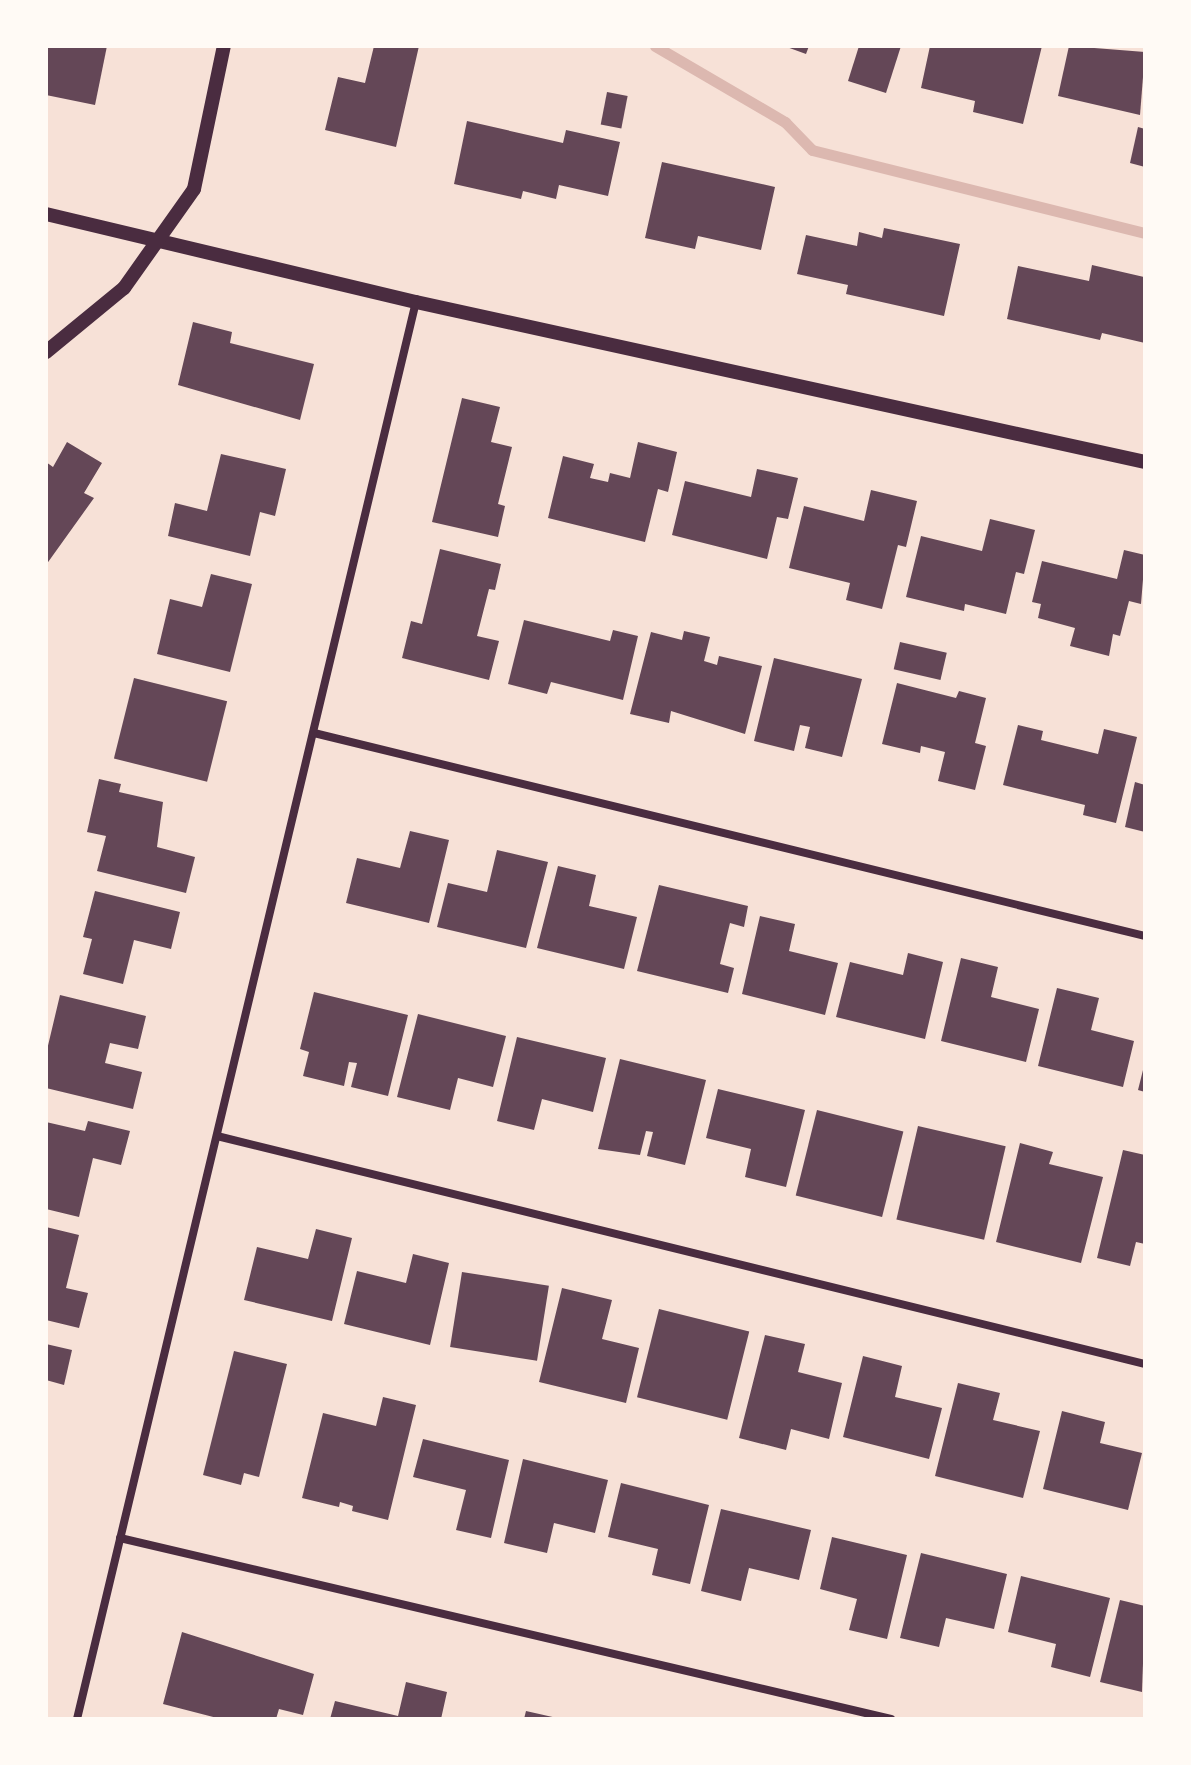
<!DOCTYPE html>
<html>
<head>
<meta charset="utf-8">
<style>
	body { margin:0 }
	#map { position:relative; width:1191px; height:1765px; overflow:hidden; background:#f7e1d7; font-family:"Varela Round",sans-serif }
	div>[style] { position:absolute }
	.stream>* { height:11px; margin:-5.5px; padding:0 5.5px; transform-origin:5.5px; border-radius:5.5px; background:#dcb8b0 }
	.building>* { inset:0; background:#644757; transform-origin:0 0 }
	.minor>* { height:8px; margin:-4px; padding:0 4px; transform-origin:4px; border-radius:4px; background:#4a2c40 }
	.tertiary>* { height:14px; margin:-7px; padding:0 7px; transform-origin:7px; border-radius:7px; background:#4a2c40 }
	span { translate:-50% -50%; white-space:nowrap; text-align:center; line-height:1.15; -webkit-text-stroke:8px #fffaf5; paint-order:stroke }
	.frame { position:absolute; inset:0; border:48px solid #fffaf5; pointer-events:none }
</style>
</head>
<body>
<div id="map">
	<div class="stream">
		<i style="left:655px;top:46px;width:151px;rotate:30.3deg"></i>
		<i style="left:785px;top:122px;width:39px;rotate:46deg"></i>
		<i style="left:812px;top:150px;width:343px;rotate:14deg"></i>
	</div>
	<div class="building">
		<i style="clip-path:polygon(46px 46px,107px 46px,95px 105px,46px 95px)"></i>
		<i style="clip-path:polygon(374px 46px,419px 46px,396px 147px,325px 130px,338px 77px,365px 83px)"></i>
		<i style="clip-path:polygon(784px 46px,809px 46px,806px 54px)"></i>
		<i style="clip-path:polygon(859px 46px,901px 46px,886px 93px,848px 81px)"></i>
		<i style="clip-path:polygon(930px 46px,1042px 46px,1023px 124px,973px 112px,975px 101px,921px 88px)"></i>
		<i style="clip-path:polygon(1069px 46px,1145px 52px,1140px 115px,1058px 96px)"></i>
		<i style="left:607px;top:92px;width:21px;height:33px;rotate:11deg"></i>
		<i style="clip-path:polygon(467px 121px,563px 143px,566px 130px,620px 142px,608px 196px,559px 185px,556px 199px,523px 191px,521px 199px,454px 184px)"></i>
		<i style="clip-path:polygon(1138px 127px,1145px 129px,1145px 167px,1130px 163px)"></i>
		<i style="clip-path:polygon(662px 162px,775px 187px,761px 250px,698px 236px,695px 249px,645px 238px)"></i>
		<i style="clip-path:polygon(884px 228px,960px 244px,944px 316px,846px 294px,848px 285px,797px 274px,806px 235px,857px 246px,859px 232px,882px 238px)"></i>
		<i style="clip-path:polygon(1092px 265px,1144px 277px,1145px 343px,1102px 333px,1100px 340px,1007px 319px,1018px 266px,1089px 281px)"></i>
		<i style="clip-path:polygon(193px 322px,232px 332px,230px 343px,314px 364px,300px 420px,178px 385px)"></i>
		<i style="clip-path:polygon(462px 398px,500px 407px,491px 442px,512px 447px,498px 504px,505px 506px,498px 537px,432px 522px)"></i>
		<i style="clip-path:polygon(67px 442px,102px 463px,84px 493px,94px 498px,46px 565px,46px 462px,53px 467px)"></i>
		<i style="clip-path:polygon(638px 442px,677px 452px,668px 492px,658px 489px,645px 542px,548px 518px,563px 456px,594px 464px,590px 478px,608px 482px,610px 473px,630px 478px)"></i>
		<i style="clip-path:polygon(221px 454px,286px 469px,275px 516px,260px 512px,250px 556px,168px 536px,175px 503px,207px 511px)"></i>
		<i style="clip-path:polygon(757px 469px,798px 478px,788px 519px,777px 517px,767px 559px,672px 535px,685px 481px,751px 497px)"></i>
		<i style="clip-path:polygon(871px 490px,917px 501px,906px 547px,898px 545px,882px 609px,846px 600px,850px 583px,789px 568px,804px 506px,864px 521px)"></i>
		<i style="clip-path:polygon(990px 519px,1035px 530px,1024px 574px,1016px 572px,1006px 614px,965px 604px,964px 611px,906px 597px,921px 536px,982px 551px)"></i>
		<i style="clip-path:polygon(440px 549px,501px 564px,495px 590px,489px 589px,477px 636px,499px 641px,489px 680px,402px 658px,411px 621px,422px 624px)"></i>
		<i style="clip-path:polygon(1124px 550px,1145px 555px,1141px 604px,1129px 601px,1120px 636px,1113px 634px,1109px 656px,1070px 646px,1075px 628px,1038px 618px,1041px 604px,1032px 602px,1042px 561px,1117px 579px)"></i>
		<i style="clip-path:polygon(211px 574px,252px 584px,230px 672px,157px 654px,170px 599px,202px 607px)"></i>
		<i style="clip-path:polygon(524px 620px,610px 641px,613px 630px,638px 636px,623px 700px,551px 682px,547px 694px,508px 684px)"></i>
		<i style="clip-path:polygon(684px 631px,710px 637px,704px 661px,717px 665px,719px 656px,762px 666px,745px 734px,671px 711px,669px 723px,630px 714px,651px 632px,682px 640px)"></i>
		<i style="left:900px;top:642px;width:48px;height:28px;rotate:13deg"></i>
		<i style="clip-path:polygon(774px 658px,862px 679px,842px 757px,805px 748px,810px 727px,800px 725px,794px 751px,754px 741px)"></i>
		<i style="left:134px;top:678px;width:96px;height:83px;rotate:14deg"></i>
		<i style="clip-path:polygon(897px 683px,956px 698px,959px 691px,986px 698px,975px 743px,986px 746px,975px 790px,938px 781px,945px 752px,921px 746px,920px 753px,882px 744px)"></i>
		<i style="clip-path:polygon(1018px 725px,1043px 731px,1041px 740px,1098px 754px,1104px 729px,1137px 737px,1116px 823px,1083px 815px,1085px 805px,1003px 785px)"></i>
		<i style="clip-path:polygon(99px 779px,121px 784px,119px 792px,163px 802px,157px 847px,195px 857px,186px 893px,97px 871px,106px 836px,87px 832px)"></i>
		<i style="clip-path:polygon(1135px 782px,1145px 785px,1145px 832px,1125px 827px)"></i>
		<i style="clip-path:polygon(410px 831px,449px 840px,429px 923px,346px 903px,357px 858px,400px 868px)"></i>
		<i style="clip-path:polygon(497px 850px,548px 862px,526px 948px,437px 927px,448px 883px,487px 892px)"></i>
		<i style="clip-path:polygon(558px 866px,596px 875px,589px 906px,637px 917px,624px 969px,537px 948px)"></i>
		<i style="clip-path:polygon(659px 885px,748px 906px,744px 927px,730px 923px,720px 964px,734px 968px,728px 993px,637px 971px)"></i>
		<i style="clip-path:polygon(95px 891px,180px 912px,171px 949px,134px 940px,123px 984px,83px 974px,92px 939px,83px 937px)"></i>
		<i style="clip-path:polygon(760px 916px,795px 924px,789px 951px,838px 963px,825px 1015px,742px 994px)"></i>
		<i style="clip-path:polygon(908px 953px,943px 962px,925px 1039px,836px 1017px,850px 962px,903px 975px)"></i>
		<i style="clip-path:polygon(961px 958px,998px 967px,991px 997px,1039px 1009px,1026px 1062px,941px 1041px)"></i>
		<i style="clip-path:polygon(1057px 988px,1099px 998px,1091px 1030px,1134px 1041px,1123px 1087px,1038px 1066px)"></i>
		<i style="clip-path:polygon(314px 992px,408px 1015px,388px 1096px,351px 1087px,357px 1063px,349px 1062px,344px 1086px,303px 1076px,309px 1052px,300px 1049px)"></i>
		<i style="clip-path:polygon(60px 995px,146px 1016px,138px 1049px,110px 1043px,105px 1063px,142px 1072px,133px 1109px,46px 1088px,46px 1054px)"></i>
		<i style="clip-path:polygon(418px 1014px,506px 1036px,493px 1087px,458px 1078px,450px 1110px,397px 1097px)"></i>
		<i style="clip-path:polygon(517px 1037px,606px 1058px,593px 1112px,542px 1099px,534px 1130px,497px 1121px)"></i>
		<i style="clip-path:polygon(620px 1059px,706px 1080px,685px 1165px,647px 1156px,653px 1132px,646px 1131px,640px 1155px,598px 1149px)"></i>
		<i style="clip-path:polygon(1144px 1066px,1145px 1067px,1145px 1092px,1138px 1090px)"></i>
		<i style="clip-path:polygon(718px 1089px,805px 1110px,786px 1187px,745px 1177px,751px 1149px,706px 1138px)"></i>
		<i style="left:817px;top:1110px;width:89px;height:88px;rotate:14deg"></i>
		<i style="clip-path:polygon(88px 1121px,130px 1131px,121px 1165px,93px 1158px,79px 1217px,46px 1209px,46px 1122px,85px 1131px)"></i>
		<i style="left:918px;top:1126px;width:90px;height:96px;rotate:13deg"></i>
		<i style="clip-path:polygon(1020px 1143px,1053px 1152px,1049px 1164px,1103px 1177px,1081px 1263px,996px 1242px)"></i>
		<i style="clip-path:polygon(1123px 1150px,1145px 1155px,1145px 1244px,1136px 1242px,1130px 1266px,1097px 1258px)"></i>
		<i style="clip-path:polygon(46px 1227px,79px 1235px,66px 1288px,88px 1293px,79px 1328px,46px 1320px)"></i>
		<i style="clip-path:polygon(316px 1229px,352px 1238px,332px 1321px,244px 1300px,257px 1247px,308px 1259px)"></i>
		<i style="clip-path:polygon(413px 1254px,449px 1263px,430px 1345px,344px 1324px,357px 1271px,406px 1283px)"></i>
		<i style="left:462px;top:1272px;width:88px;height:76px;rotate:9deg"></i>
		<i style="clip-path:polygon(562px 1288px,612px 1300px,602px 1339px,639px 1348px,626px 1403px,539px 1382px)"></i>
		<i style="left:659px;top:1309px;width:93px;height:91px;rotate:14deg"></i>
		<i style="clip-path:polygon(765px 1335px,805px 1344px,798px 1372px,842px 1383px,829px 1439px,791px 1429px,786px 1450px,739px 1438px)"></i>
		<i style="clip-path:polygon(46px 1344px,72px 1350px,64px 1385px,46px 1380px)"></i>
		<i style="clip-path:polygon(234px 1351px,287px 1364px,259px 1477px,244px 1473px,241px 1485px,203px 1475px)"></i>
		<i style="clip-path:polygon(863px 1356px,902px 1366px,895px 1397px,942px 1408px,929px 1459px,843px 1437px)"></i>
		<i style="clip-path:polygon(958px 1383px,1000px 1393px,993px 1420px,1040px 1431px,1023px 1498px,935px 1476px)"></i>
		<i style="clip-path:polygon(383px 1397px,416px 1405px,388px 1520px,352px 1511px,353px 1506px,340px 1502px,339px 1507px,302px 1498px,323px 1413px,376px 1426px)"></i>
		<i style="clip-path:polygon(1062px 1411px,1105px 1422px,1100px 1443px,1142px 1453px,1128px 1510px,1043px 1489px)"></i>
		<i style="clip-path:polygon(423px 1439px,509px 1460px,491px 1538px,456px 1530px,466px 1490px,413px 1477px)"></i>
		<i style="clip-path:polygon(523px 1459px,608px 1480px,595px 1533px,554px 1523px,547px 1553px,504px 1543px)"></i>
		<i style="clip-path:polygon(621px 1483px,709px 1505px,690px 1584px,652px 1575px,658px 1549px,608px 1537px)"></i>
		<i style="clip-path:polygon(721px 1509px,811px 1530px,799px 1580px,749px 1568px,741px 1601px,701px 1591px)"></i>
		<i style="clip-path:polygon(832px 1537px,907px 1555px,887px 1639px,849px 1630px,857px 1599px,820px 1589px)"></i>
		<i style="clip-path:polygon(921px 1553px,1007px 1574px,994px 1629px,946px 1618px,939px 1647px,900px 1638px)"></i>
		<i style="clip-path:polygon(1021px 1576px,1110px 1598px,1090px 1677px,1051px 1667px,1056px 1644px,1008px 1632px)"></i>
		<i style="clip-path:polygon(1120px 1600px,1145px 1606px,1142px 1692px,1100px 1682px)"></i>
		<i style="clip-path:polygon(182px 1632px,314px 1674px,303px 1715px,279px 1709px,276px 1719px,221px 1719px,163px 1704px)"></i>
		<i style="clip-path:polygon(406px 1682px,447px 1692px,441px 1719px,330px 1719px,335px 1701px,398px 1716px)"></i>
		<i style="clip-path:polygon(526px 1711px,557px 1718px,557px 1719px,524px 1719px)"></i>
	</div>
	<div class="minor">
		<i style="left:314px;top:733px;width:855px;rotate:13.73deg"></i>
		<i style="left:217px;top:1136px;width:956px;rotate:13.8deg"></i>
		<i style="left:120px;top:1538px;width:792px;rotate:13.21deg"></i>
		<i style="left:77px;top:1719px;width:1457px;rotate:-76.55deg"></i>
	</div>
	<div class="tertiary">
		<i style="left:46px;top:214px;width:380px;rotate:13.4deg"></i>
		<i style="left:416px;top:302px;width:746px;rotate:12.38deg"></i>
		<i style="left:46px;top:352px;width:101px;rotate:-39.4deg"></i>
		<i style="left:124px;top:288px;width:121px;rotate:-54.7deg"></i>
		<i style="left:194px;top:189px;width:146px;rotate:-78.2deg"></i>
	</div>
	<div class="frame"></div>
</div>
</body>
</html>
